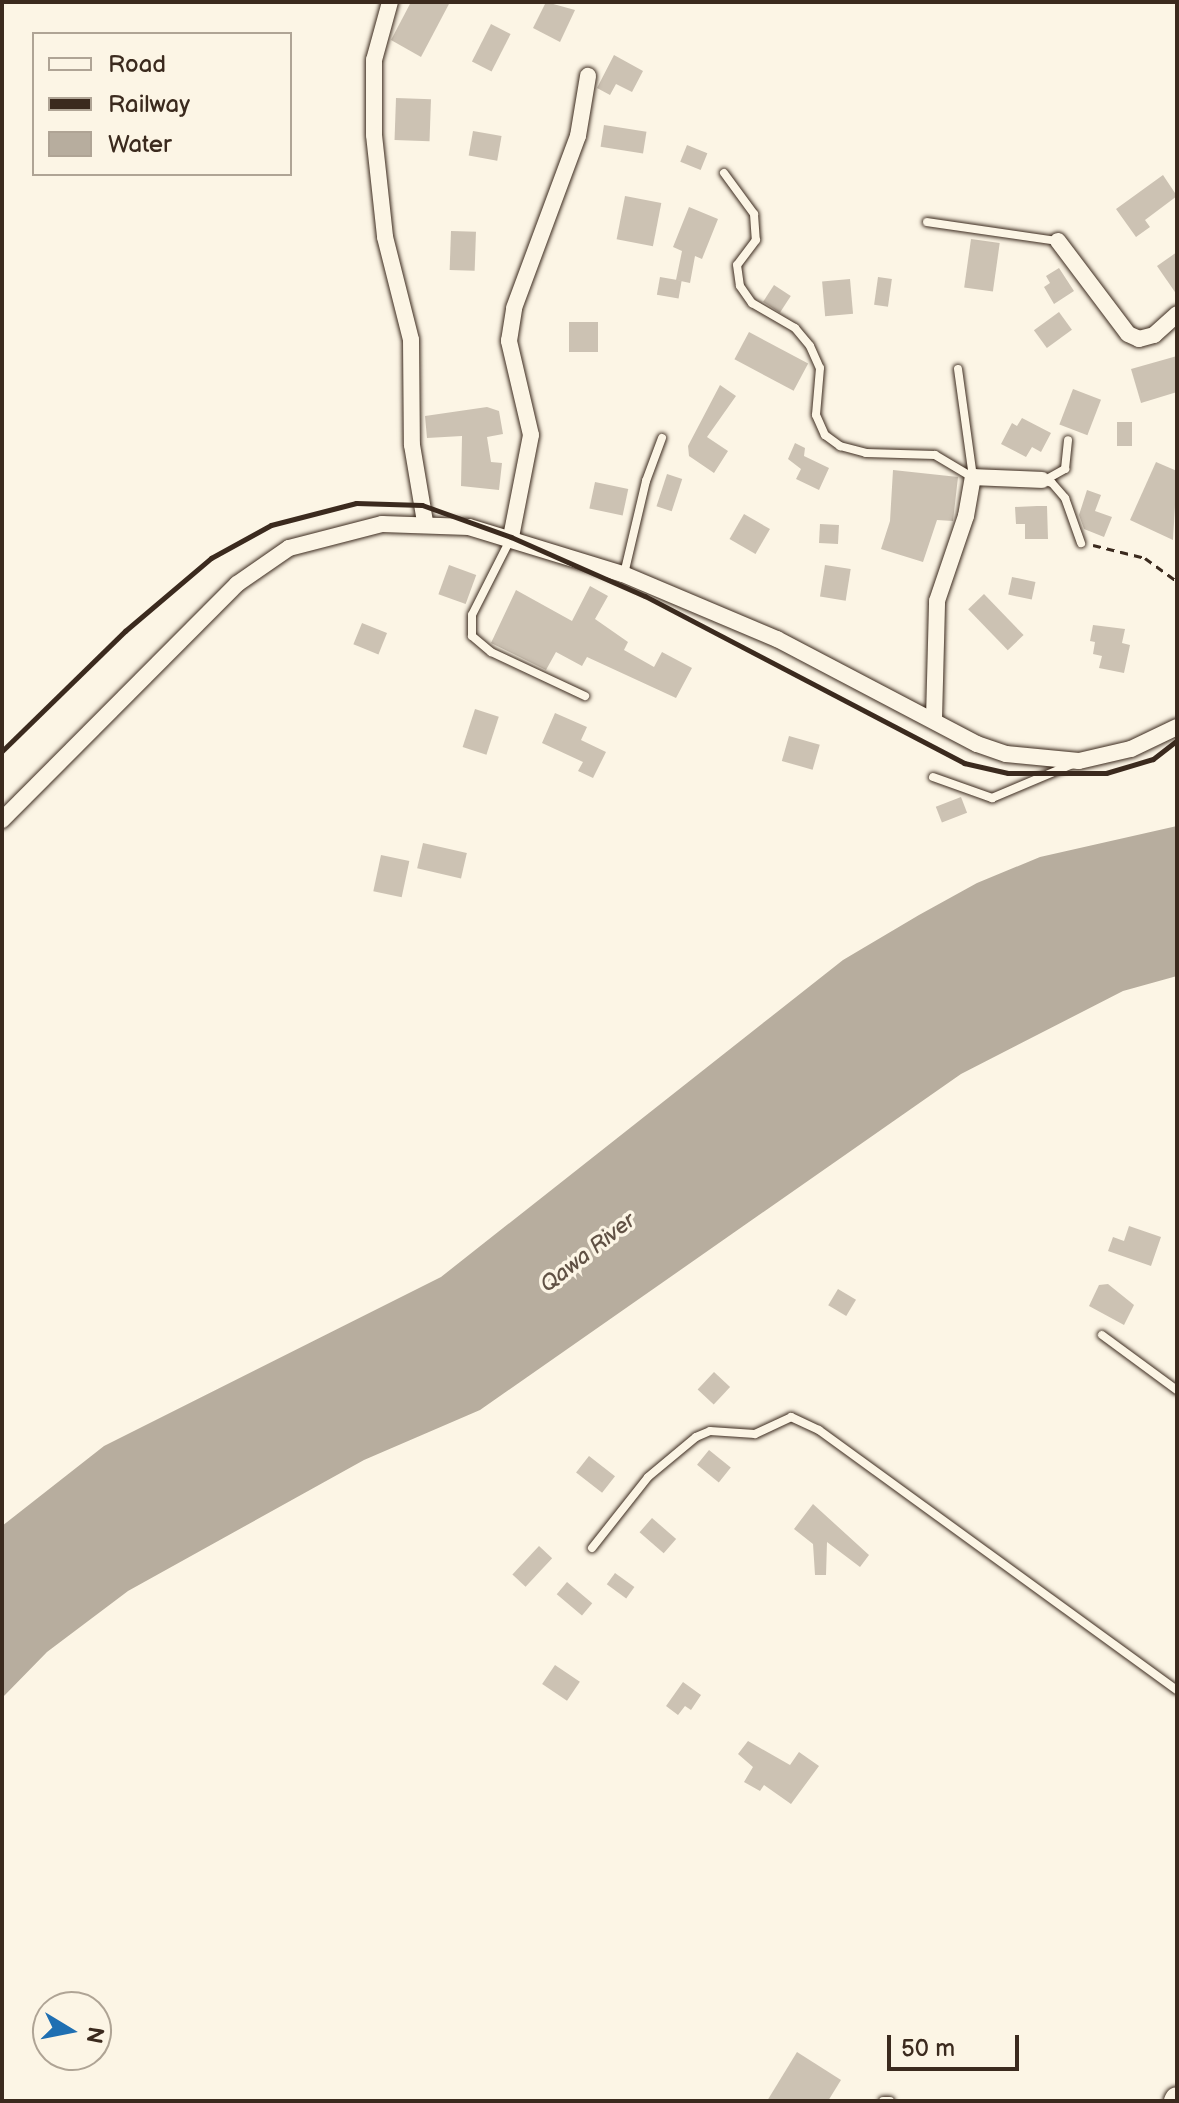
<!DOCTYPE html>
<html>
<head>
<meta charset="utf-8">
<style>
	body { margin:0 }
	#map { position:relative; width:1179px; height:2103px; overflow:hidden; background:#fcf5e5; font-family:"Balsamiq Sans",sans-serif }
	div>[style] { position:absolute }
	.water>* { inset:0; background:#b7ad9e }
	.building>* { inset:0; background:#ccc2b3; transform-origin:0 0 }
	.path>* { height:3px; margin-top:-1.5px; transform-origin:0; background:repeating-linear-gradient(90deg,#3b2a1e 0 8px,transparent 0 14px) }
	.roads { filter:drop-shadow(0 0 2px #3b2a1e) drop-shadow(0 0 2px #3b2a1e) }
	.lane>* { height:8px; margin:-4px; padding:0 4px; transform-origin:4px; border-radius:4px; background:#fcf5e5 }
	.street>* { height:16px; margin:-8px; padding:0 8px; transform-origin:8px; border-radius:8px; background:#fcf5e5 }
	.secondary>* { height:24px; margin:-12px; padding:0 12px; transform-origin:12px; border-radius:12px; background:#fcf5e5 }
	.rail>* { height:5px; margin:-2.5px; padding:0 2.5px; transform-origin:2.5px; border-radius:2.5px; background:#3b2a1e }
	span { translate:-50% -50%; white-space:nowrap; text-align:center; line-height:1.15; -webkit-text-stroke:7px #fcf5e5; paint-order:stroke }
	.water-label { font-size:22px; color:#605144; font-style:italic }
	.frame { position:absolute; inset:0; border:4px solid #3b2a1e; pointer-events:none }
	.legend { position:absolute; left:32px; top:32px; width:260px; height:144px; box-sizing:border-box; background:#fcf5e5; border:2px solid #afa495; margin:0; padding:10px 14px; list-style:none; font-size:24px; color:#3b2a1e }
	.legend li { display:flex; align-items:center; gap:16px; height:40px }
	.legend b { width:40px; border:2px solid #afa495 }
	.north { position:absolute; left:32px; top:1991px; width:80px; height:80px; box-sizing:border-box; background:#fcf5e5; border:2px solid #afa495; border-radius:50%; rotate:100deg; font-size:22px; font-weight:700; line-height:32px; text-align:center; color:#3b2a1e }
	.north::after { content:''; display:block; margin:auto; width:28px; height:36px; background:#1f6fb2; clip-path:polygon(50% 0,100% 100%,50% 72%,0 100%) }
	.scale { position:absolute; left:887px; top:2035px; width:132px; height:36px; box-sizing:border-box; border:4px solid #3b2a1e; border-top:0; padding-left:10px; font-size:24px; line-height:28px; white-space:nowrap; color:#3b2a1e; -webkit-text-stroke:6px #fcf5e5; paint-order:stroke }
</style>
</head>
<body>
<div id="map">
	<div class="water">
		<i style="clip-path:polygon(1177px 826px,1177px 976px,1123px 991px,961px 1074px,480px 1410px,364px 1460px,128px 1591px,47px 1652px,2px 1698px,2px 1526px,104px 1446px,441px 1277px,843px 960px,919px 915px,977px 883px,1040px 857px)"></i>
	</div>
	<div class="building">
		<i style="clip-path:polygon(411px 2px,450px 2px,421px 57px,391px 40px)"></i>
		<i style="clip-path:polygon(546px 2px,575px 10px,560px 42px,533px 28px)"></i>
		<i style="left:491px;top:24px;width:22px;height:42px;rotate:27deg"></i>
		<i style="clip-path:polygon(614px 55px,643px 71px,632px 92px,616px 84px,610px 95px,597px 88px)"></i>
		<i style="left:396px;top:98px;width:35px;height:42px;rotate:2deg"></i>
		<i style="left:604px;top:125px;width:43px;height:22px;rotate:9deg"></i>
		<i style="left:473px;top:131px;width:29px;height:25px;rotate:10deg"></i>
		<i style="left:687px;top:145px;width:22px;height:18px;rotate:22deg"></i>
		<i style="clip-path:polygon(1163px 175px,1177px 196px,1145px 220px,1150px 227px,1136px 237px,1116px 209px)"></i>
		<i style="left:625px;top:196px;width:37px;height:44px;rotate:11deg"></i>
		<i style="clip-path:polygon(689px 207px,718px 219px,702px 259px,695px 256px,690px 283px,676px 280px,682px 251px,673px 247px)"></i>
		<i style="left:451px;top:231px;width:25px;height:39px;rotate:2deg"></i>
		<i style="left:971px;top:239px;width:29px;height:49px;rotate:8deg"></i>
		<i style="clip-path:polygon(1177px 252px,1177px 295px,1157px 266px)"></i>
		<i style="clip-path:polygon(1059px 268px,1074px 291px,1054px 304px,1044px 287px,1050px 283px,1046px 276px)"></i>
		<i style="left:660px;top:277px;width:22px;height:18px;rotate:10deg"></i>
		<i style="left:878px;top:277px;width:14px;height:28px;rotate:8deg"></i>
		<i style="left:850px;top:279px;width:35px;height:28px;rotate:85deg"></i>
		<i style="left:774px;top:285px;width:20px;height:20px;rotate:33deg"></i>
		<i style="left:1059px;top:312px;width:22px;height:31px;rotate:54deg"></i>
		<i style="left:569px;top:322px;width:29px;height:30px"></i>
		<i style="left:749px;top:332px;width:67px;height:31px;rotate:28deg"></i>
		<i style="clip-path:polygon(1177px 356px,1177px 392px,1141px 403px,1131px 369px)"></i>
		<i style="clip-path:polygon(720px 385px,736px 396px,707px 437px,728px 451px,714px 473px,689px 456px,688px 446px)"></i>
		<i style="left:1073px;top:389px;width:30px;height:38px;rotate:21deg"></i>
		<i style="clip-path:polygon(487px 407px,499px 411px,503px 434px,487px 437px,491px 462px,502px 463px,499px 490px,461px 486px,462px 436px,427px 438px,425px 416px)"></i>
		<i style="clip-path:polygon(1022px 418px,1051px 433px,1041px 452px,1032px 447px,1026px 457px,1001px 444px,1012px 423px,1017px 426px)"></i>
		<i style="left:1117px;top:422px;width:15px;height:24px"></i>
		<i style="clip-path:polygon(795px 443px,805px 448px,804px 456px,829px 468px,819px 490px,796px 479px,801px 469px,788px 459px)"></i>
		<i style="clip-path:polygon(1156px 462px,1177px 471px,1173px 540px,1130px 520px)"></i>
		<i style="clip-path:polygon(893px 470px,958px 477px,953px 521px,937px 520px,923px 562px,881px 549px,890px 521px)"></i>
		<i style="left:667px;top:474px;width:16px;height:34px;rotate:18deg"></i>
		<i style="left:595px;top:482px;width:34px;height:27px;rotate:12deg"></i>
		<i style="clip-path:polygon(1087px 490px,1101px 495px,1095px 511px,1112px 517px,1104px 537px,1084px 529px,1079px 515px)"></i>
		<i style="clip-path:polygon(1037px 506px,1047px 506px,1048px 539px,1025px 539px,1025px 524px,1016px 524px,1015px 507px)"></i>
		<i style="left:744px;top:514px;width:30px;height:29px;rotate:30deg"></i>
		<i style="left:820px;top:524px;width:19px;height:19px;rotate:3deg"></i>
		<i style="left:449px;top:565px;width:29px;height:31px;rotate:20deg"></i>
		<i style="left:825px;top:565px;width:26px;height:32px;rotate:9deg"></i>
		<i style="left:1012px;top:577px;width:24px;height:18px;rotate:12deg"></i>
		<i style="clip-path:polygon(590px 586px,608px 596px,595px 619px,628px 642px,624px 650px,654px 667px,662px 652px,692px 668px,676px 698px,587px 657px,582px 666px,556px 652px,546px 670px,491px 643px,516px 590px,572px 621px)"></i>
		<i style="left:984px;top:594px;width:57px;height:22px;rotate:46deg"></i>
		<i style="left:362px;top:623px;width:27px;height:23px;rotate:22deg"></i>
		<i style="clip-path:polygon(1093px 625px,1125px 629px,1122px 643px,1130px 645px,1124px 673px,1099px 668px,1102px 656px,1093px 654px,1095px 642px,1090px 641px)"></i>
		<i style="left:475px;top:709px;width:25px;height:40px;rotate:18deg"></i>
		<i style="clip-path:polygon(555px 713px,587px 727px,581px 740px,606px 752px,593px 778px,578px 771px,583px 762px,542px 743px)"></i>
		<i style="left:789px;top:736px;width:32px;height:26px;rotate:16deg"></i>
		<i style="left:961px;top:797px;width:17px;height:27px;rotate:69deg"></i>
		<i style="left:423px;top:843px;width:45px;height:26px;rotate:13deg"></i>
		<i style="left:381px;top:855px;width:29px;height:37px;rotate:12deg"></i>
		<i style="clip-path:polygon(1129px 1226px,1161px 1237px,1151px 1266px,1108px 1251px,1113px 1237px,1124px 1241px)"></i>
		<i style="clip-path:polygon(1108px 1284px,1134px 1305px,1124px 1325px,1089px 1306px,1099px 1285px)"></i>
		<i style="left:838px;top:1289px;width:21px;height:19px;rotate:31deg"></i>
		<i style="left:714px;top:1372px;width:22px;height:24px;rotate:43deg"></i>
		<i style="left:709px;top:1450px;width:28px;height:19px;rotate:39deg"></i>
		<i style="left:589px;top:1456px;width:33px;height:21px;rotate:38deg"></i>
		<i style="clip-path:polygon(813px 1504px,869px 1555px,860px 1567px,827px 1542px,826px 1575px,815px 1575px,813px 1544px,794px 1529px)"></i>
		<i style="left:652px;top:1518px;width:32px;height:19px;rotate:41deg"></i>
		<i style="left:539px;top:1546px;width:18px;height:39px;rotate:43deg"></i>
		<i style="left:615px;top:1573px;width:24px;height:14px;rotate:36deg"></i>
		<i style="left:567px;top:1582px;width:33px;height:16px;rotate:40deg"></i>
		<i style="left:555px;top:1665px;width:30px;height:23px;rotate:34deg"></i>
		<i style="clip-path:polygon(683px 1682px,701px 1695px,691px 1710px,685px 1706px,678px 1715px,666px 1706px)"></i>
		<i style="clip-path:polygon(748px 1741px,790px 1765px,799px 1752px,819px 1766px,791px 1804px,764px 1785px,760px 1791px,744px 1782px,753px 1767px,738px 1754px)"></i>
		<i style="clip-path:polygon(797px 2052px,841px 2080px,828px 2101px,767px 2101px)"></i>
	</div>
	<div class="path">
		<i style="left:1093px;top:545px;width:54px;rotate:14deg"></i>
		<i style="left:1145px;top:558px;width:39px;rotate:36deg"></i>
	</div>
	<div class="roads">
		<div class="lane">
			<i style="left:724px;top:173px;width:51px;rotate:53.8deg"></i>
			<i style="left:754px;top:214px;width:26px;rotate:86deg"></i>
			<i style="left:756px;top:240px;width:31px;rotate:127deg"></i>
			<i style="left:737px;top:265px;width:21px;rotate:82deg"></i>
			<i style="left:740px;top:286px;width:21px;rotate:55deg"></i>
			<i style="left:752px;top:303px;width:50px;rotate:30.2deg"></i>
			<i style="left:795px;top:328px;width:23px;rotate:50deg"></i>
			<i style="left:810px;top:346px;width:24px;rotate:66deg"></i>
			<i style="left:820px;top:368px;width:47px;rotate:94.9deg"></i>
			<i style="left:816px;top:415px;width:22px;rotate:66deg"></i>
			<i style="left:825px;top:435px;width:19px;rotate:36deg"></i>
			<i style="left:840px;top:446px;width:27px;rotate:15deg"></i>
			<i style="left:866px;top:453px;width:69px;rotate:1.7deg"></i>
			<i style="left:935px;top:455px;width:43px;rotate:30.7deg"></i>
			<i style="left:927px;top:222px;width:132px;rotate:8.3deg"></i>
			<i style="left:958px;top:369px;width:109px;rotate:82.1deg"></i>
			<i style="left:1047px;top:479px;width:21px;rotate:-29deg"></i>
			<i style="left:1065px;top:469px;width:29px;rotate:-84deg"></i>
			<i style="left:1042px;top:480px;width:10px;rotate:17deg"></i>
			<i style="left:1052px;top:483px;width:20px;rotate:49deg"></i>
			<i style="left:1065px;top:498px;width:48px;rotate:70.4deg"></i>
			<i style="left:511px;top:538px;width:86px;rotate:116.9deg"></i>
			<i style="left:472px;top:615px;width:21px;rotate:90deg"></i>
			<i style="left:472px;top:636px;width:25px;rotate:40deg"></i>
			<i style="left:491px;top:652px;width:104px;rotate:25.1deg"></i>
			<i style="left:624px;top:574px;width:96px;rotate:-76.7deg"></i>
			<i style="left:646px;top:481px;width:46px;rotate:-69.6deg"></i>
			<i style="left:933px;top:777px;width:63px;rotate:19.6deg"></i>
			<i style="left:992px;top:798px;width:90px;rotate:-22.9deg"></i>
			<i style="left:1102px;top:1335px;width:93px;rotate:36.3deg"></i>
			<i style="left:592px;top:1548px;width:90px;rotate:-51.7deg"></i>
			<i style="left:648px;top:1477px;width:62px;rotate:-39.8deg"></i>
			<i style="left:696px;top:1437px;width:15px;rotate:-23deg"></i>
			<i style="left:710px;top:1431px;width:45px;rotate:3.8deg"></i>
			<i style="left:755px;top:1434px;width:40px;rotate:-25deg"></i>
			<i style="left:791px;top:1417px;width:31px;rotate:25deg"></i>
			<i style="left:819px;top:1430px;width:442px;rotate:36deg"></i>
			<i style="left:883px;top:2101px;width:7px"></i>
		</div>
		<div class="street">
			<i style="left:390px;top:2px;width:60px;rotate:105.4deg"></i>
			<i style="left:374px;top:60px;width:75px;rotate:90deg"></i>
			<i style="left:374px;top:135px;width:103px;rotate:83.8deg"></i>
			<i style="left:385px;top:237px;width:106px;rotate:75.8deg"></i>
			<i style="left:411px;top:340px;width:105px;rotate:89.5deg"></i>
			<i style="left:412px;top:445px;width:78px;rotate:80.4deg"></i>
			<i style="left:1058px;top:241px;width:116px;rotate:53deg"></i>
			<i style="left:1128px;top:334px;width:12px;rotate:24deg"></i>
			<i style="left:1139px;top:339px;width:16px;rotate:-15deg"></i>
			<i style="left:1154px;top:335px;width:31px;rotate:-42deg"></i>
			<i style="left:511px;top:537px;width:104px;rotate:-78.9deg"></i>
			<i style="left:531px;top:435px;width:97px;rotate:-103.2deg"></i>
			<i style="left:509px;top:341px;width:33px;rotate:-81deg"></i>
			<i style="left:514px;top:308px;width:184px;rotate:-69.6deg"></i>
			<i style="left:578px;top:136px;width:61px;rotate:-80.5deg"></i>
			<i style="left:934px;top:719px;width:118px;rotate:-88.5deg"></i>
			<i style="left:937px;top:601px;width:90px;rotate:-71.2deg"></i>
			<i style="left:966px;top:516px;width:40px;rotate:-80deg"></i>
			<i style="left:973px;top:477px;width:69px;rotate:2.5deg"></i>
			<i style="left:2px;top:820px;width:333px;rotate:-45.1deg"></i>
			<i style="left:237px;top:584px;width:63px;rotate:-34.7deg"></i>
			<i style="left:289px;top:548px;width:96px;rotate:-14.5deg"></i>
			<i style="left:382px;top:524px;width:87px;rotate:2deg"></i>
			<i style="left:469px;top:527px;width:161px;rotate:17deg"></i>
			<i style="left:623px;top:574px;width:167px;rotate:22.9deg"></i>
			<i style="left:777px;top:639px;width:226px;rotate:27.7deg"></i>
			<i style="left:977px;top:744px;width:31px;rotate:19deg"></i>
			<i style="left:1006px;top:754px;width:73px;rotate:5.5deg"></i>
			<i style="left:1079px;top:761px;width:53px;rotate:-13deg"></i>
			<i style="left:1131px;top:749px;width:51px;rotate:-25.6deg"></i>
		</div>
		<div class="secondary">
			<i style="left:1176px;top:2101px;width:2px;rotate:-63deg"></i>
		</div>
	</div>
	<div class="rail">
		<i style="left:2px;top:751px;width:172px;rotate:-44.3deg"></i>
		<i style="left:125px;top:631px;width:113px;rotate:-40.3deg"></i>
		<i style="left:211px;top:558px;width:68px;rotate:-28.8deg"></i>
		<i style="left:271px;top:525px;width:88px;rotate:-14.5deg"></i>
		<i style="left:356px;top:503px;width:66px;rotate:1.7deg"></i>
		<i style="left:422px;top:505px;width:95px;rotate:19.8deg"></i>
		<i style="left:511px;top:537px;width:146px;rotate:23.8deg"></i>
		<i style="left:645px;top:596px;width:360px;rotate:27.6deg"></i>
		<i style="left:964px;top:763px;width:45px;rotate:12.8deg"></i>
		<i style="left:1008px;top:773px;width:98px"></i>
		<i style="left:1106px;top:773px;width:49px;rotate:-16.6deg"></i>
		<i style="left:1153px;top:759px;width:31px;rotate:-38deg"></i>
	</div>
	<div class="water-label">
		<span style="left:588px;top:1253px;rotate:-38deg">Qawa River</span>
	</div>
	<div class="frame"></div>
	<ul class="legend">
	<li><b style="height:10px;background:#fcf5e5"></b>Road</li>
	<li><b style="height:10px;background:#3b2a1e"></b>Railway</li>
	<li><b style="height:22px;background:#b7ad9e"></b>Water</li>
	</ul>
	<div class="north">N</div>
	<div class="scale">50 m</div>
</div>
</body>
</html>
